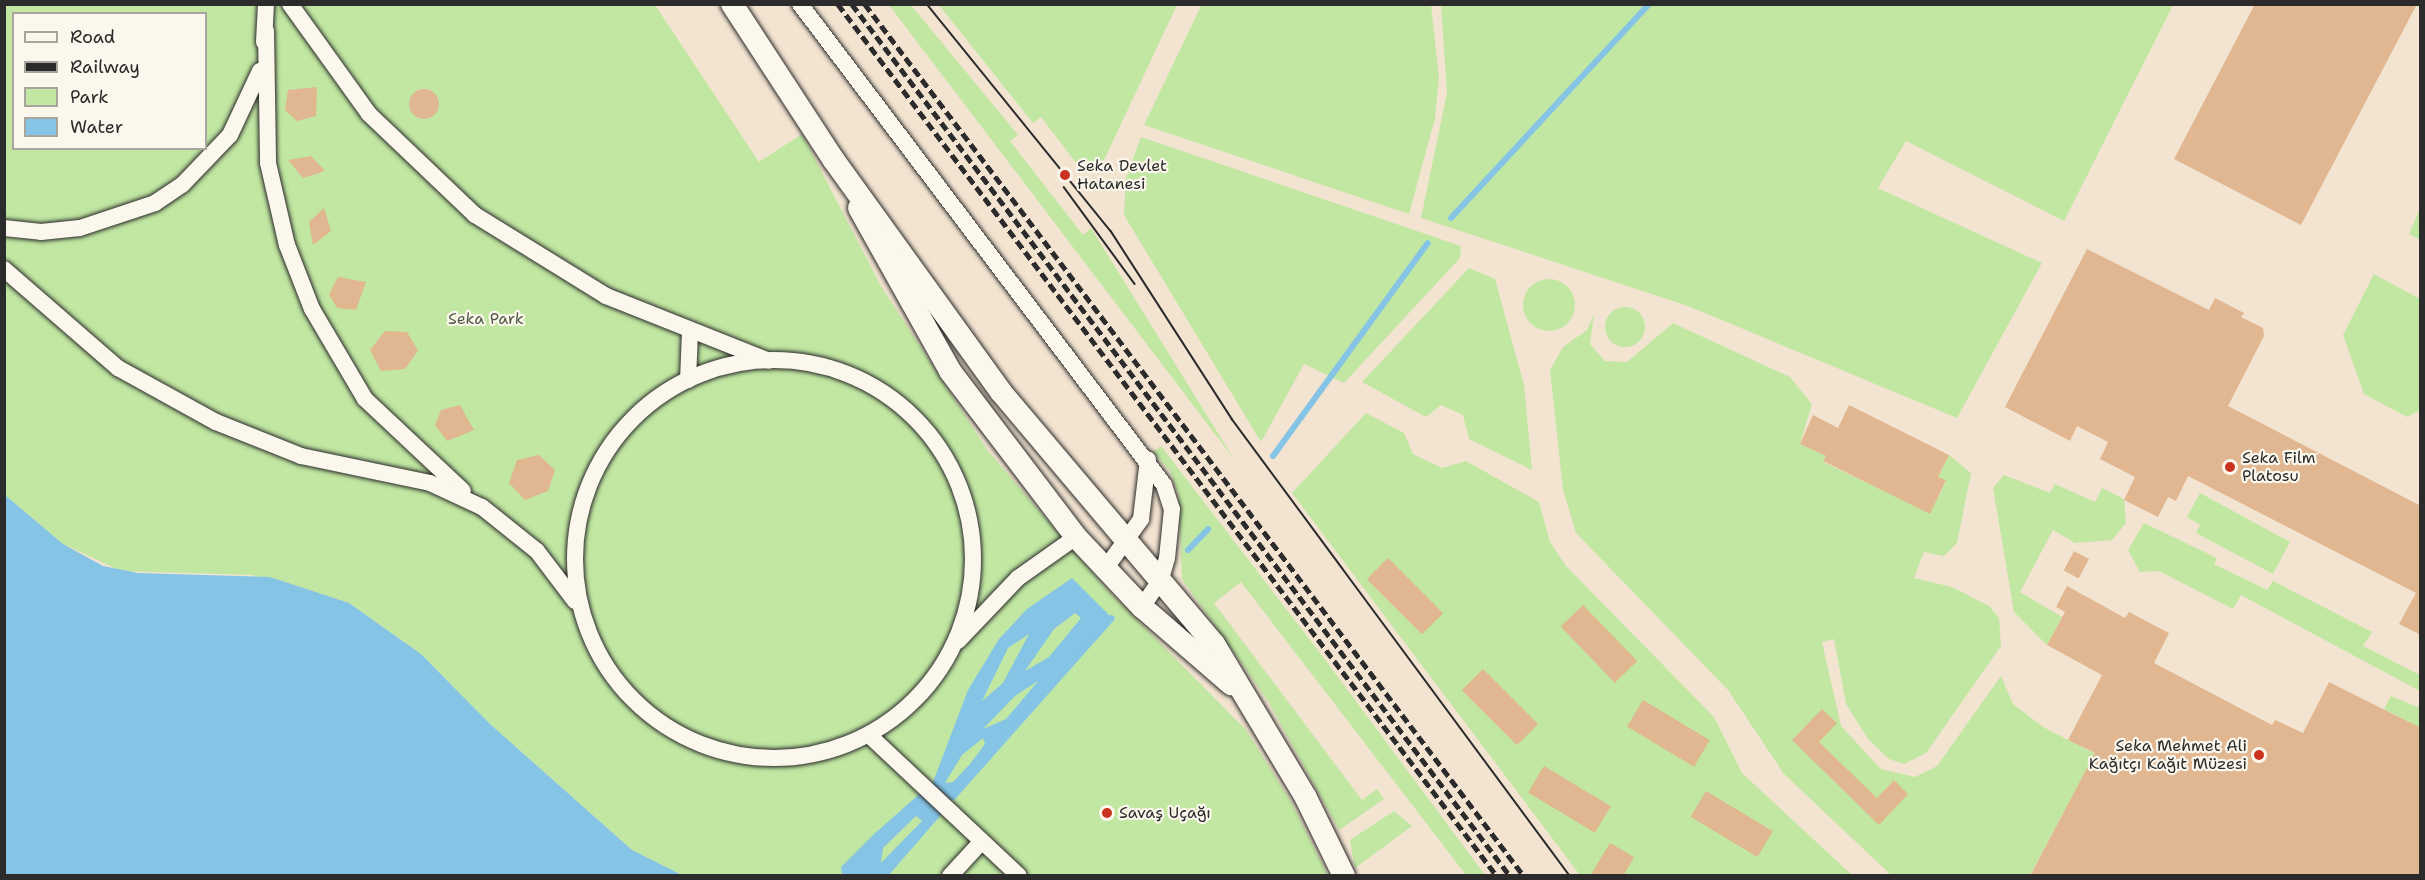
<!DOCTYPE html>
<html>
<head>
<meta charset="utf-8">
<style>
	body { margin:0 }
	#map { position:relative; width:2425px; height:880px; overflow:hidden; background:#f3e4d1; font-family:"Shantell Sans",sans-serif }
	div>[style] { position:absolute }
	.green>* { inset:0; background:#c1e7a2 }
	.round { border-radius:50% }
	.water>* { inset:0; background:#86c4e6 }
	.stream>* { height:6px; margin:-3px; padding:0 3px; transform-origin:3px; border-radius:3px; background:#86c4e6 }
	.building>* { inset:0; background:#e0b791; transform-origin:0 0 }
	.roads { filter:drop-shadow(0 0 2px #2b2b2b) drop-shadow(0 0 2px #2b2b2b) }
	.street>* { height:16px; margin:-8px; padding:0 8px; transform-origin:8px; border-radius:8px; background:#fbf7ec }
	.street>.ring { margin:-8px; padding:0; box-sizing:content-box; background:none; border:16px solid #fbf7ec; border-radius:50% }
	.secondary>* { height:22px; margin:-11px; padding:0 11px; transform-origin:11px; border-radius:11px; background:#fbf7ec }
	.tram>* { height:1.5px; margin:-0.75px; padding:0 0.75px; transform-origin:0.75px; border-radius:0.75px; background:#2b2b2b }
	.rail>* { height:4.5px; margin-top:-2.25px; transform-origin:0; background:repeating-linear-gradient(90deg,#2b2b2b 0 9px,transparent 0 13.5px) }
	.dots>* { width:16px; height:16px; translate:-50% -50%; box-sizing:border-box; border:3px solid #fbf7ec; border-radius:50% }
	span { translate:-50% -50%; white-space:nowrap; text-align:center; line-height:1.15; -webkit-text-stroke:4.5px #fbf7ec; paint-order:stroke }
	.poi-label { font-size:16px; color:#2b2b2b }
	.left { translate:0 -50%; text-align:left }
	.right { translate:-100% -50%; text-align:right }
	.park-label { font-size:16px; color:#505a49 }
	.frame { position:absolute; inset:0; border:6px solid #2b2b2b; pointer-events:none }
	.legend { position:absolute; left:12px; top:12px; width:195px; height:138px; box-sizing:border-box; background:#fbf7ec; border:2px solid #a8a59f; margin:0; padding:8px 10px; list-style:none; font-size:18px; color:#2b2b2b }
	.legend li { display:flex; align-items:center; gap:12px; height:30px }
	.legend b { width:30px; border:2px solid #a8a59f }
</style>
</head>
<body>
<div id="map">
	<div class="green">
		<i style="clip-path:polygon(1202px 4px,1431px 5px,1439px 78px,1435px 118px,1409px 214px,1144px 125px)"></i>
		<i style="clip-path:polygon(evenodd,5px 5px,655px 5px,759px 162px,802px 134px,881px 286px,988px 451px,1104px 586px,1246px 730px,1290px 800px,1328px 875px,682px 875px,632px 850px,490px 724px,421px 654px,349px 603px,252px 575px,121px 571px,63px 544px,5px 495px,5px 5px,14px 14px,206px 14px,206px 148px,14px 148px,14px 14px)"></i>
		<i style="clip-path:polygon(889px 5px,911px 5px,1018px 135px,1010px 141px,1083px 235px,1091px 228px,1234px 459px)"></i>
		<i style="clip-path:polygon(939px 5px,1177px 5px,1104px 160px,1077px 164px,1041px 117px,1033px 123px)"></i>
		<i style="clip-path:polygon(1441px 5px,1441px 4px,2173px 5px,2064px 221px,1906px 141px,1878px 188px,2042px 263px,1957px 418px,1688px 306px,1421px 218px,1447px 93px)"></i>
		<i style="clip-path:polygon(1141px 137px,1461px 246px,1460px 258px,1344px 383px,1304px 364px,1261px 442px,1124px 215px,1126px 177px)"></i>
		<i style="clip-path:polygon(2420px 208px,2420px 240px,2409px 234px)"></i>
		<i style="clip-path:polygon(1469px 268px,1495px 279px,1524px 385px,1532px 470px,1469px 439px,1463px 415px,1441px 405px,1426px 417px,1362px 382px)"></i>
		<i style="clip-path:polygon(2374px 274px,2420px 299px,2420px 410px,2407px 417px,2364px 394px,2343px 335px)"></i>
		<i class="round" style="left:1523px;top:279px;width:52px;height:52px"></i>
		<i class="round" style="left:1605px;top:307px;width:40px;height:40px"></i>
		<i style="clip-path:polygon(1594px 314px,1590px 344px,1605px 361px,1627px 362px,1673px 323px,1790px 377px,1812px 404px,1800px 444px,1826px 456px,1823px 462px,1930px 513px,1946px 481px,1938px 477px,1949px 455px,1971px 473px,1957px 543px,1944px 556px,1924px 552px,1914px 578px,1952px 587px,1989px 606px,1999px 618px,2001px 646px,1926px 753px,1904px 764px,1889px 759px,1868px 739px,1846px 704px,1834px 639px,1822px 642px,1841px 726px,1881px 769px,1915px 777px,1937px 766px,2001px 676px,2013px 704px,2043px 727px,2225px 820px,2086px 771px,2030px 875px,1891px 875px,1784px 774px,1728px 690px,1576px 533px,1563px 490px,1550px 370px,1563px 347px,1587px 330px)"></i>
		<i style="clip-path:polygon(1366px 413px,1404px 433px,1413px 454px,1442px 468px,1466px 461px,1539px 502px,1550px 542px,1566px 566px,1714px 717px,1742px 773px,1852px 875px,1580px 875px,1292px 493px)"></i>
		<i style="clip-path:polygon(1161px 446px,1323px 657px,1485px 875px,1466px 875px,1241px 582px,1214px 603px,1362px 800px,1377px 789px,1384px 799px,1339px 830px,1268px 701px,1182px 579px,1178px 493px,1170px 471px,1153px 452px)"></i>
		<i style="clip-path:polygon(2004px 475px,2050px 493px,2055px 484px,2095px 502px,2102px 488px,2124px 499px,2126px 523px,2112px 540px,2075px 543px,2053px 530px,2020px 592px,2062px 617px,2047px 645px,2014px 612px,1993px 488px)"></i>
		<i style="clip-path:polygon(2200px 493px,2290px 542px,2273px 574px,2196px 533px,2200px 525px,2187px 517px)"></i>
		<i style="clip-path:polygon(2144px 523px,2217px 558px,2214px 564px,2267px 590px,2273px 581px,2372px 632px,2363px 646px,2420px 675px,2420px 691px,2241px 595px,2233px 609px,2159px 571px,2140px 572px,2128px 550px)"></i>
		<i style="clip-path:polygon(2391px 696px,2420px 708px,2420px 728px,2384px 709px)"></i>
		<i style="clip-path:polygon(1394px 811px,1412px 826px,1355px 868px,1350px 840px)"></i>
	</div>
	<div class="water">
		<i style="clip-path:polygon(5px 495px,63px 544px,103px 566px,138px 573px,270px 577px,349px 603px,421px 654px,490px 724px,632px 850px,682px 875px,5px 875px)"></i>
		<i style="clip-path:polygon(evenodd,1072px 578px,1112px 618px,884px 875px,842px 875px,841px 867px,873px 835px,933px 782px,968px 690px,999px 639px,1027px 609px,1072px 578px,1075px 613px,1081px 618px,1049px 657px,1025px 671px,1054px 629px,1075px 613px,1072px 578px,1029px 634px,1003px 683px,982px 701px,1008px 648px,1029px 634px,1072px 578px,1038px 681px,1006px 719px,983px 729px,1015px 696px,1038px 681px,1072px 578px,983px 738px,985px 744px,970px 764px,953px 782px,945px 783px,962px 755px,983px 738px,1072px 578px,916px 816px,922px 821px,881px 863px,883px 848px,916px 816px)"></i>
	</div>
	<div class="stream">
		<i style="left:1451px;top:218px;width:292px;rotate:-47.2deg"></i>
		<i style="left:1273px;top:456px;width:263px;rotate:-54deg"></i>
		<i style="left:1188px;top:550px;width:29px;rotate:-46deg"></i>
		<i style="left:953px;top:797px;width:239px;rotate:-48.4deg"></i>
		<i style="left:884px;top:876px;width:91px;rotate:-49deg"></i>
	</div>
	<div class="building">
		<i style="clip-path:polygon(2255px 4px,2417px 4px,2301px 225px,2174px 159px)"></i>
		<i style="clip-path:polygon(317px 87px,316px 116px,297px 121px,285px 110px,288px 90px)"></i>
		<i class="round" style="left:409px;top:89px;width:30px;height:30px"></i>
		<i style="clip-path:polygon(311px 156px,325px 171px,303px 178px,288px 160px)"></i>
		<i style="clip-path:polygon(324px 208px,331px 231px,313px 245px,309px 222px)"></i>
		<i style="clip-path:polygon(2087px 249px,2209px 310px,2215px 298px,2244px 313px,2241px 317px,2263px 328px,2264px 336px,2228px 406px,2421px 506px,2421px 635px,2399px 624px,2416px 593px,2188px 476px,2176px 501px,2168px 497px,2158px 517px,2124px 500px,2135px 477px,2100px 459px,2108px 442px,2077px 426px,2070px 441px,2005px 407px)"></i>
		<i style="clip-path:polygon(338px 277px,366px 282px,356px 310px,337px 308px,329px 294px)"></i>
		<i style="clip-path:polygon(385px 331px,407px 332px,418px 351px,405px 369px,381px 371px,370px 350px)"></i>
		<i style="clip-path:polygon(460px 405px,474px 430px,447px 441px,435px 425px,441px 410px)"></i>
		<i style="clip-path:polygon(1849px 405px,1949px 455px,1938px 477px,1946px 480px,1930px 514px,1823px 461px,1826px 456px,1800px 444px,1813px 415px,1838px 428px)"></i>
		<i style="clip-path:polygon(539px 455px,555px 470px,548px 491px,525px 500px,509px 483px,517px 460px)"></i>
		<i style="left:2074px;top:551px;width:17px;height:22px;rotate:28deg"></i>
		<i style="left:1388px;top:558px;width:78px;height:30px;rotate:45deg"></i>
		<i style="clip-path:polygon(2067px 586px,2125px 618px,2129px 612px,2169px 633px,2154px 663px,2272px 725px,2275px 720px,2303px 733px,2329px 682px,2421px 728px,2421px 876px,2030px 876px,2095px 753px,2068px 740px,2102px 675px,2047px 645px,2065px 612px,2056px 607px)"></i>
		<i style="left:1583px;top:605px;width:78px;height:31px;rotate:46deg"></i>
		<i style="left:1483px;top:669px;width:78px;height:30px;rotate:45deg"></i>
		<i style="left:1643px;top:700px;width:78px;height:31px;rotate:31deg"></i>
		<i style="clip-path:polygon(1822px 709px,1837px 723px,1819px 742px,1877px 798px,1894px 780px,1908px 794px,1879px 825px,1792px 740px)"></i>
		<i style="left:1544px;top:766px;width:78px;height:31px;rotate:31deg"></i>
		<i style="left:1706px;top:791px;width:78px;height:30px;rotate:31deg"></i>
		<i style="clip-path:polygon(1610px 843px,1634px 857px,1623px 876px,1590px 876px)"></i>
	</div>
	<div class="roads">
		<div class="street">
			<i style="left:290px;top:4px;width:135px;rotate:54.3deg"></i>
			<i style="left:369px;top:114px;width:146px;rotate:43.6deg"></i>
			<i style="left:475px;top:215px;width:154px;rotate:31.7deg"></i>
			<i style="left:606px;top:296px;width:175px;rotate:21.7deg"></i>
			<i style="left:800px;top:4px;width:603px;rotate:52.88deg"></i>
			<i style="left:1164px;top:485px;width:25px;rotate:72deg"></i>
			<i style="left:1172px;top:509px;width:49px;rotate:95.8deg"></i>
			<i style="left:1167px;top:558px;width:22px;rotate:106deg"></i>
			<i style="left:1161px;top:579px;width:34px;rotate:124deg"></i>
			<i style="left:266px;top:31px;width:132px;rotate:89.1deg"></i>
			<i style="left:268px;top:163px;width:84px;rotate:77deg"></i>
			<i style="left:287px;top:245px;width:69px;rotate:68.7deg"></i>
			<i style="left:312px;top:309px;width:104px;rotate:59.5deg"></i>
			<i style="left:365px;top:399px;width:134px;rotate:43.2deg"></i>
			<i style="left:264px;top:42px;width:38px;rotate:-87deg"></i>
			<i style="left:4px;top:228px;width:37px;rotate:6deg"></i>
			<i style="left:41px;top:232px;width:39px;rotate:-6deg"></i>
			<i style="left:80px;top:228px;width:79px;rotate:-18.4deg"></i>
			<i style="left:155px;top:203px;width:32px;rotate:-34deg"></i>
			<i style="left:182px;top:185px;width:69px;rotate:-46.2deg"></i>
			<i style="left:230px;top:135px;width:71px;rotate:-64.9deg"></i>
			<i style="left:4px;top:269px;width:151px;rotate:41deg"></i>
			<i style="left:118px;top:368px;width:112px;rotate:28.9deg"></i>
			<i style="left:216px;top:422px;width:92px;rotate:21.8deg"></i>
			<i style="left:301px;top:456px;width:132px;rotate:11.8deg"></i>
			<i style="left:430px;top:483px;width:57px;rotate:24.8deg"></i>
			<i style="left:482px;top:507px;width:70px;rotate:38.7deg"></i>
			<i style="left:537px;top:551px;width:63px;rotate:52.8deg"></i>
			<i class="ring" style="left:575px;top:360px;width:382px;height:382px"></i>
			<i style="left:688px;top:380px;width:47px;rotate:-87.6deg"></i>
			<i style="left:1105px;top:569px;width:62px;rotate:-54.2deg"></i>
			<i style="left:1141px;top:519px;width:60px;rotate:-83.3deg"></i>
			<i style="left:958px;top:641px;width:87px;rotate:-46.4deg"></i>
			<i style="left:1018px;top:578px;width:71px;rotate:-35.3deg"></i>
			<i style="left:870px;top:736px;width:204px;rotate:43.2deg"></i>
			<i style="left:950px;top:876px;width:47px;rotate:-47.6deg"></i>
		</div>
		<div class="secondary">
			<i style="left:732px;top:4px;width:185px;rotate:56.9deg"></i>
			<i style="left:833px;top:159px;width:287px;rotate:54.2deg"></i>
			<i style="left:1001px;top:392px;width:330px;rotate:49.8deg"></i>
			<i style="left:1214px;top:644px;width:179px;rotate:59.1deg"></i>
			<i style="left:1306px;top:798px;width:87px;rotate:64deg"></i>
			<i style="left:859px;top:208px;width:187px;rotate:60.8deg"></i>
			<i style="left:950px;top:371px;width:208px;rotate:52.8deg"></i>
			<i style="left:1076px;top:537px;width:96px;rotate:46.7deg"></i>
			<i style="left:1142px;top:607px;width:118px;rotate:40.9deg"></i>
		</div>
	</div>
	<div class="tram">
		<i style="left:927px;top:4px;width:292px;rotate:51deg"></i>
		<i style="left:1111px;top:231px;width:224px;rotate:57.2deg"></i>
		<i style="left:1232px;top:419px;width:568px;rotate:53.51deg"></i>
		<i style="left:1064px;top:187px;width:120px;rotate:53.8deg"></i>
	</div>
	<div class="rail">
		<i style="left:838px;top:4px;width:1093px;rotate:52.92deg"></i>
		<i style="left:852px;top:4px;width:1092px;rotate:52.96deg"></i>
		<i style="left:865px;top:4px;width:1093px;rotate:52.92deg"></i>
	</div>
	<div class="dots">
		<i style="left:1065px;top:175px;background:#c8321e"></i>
		<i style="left:2230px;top:467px;background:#c8321e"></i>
		<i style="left:2259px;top:755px;background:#c8321e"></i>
		<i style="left:1107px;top:813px;background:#c8321e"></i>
	</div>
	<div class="poi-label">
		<span class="left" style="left:1077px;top:175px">Seka Devlet<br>Hatanesi</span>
		<span class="left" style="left:2242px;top:467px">Seka Film<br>Platosu</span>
		<span class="right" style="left:2247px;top:755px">Seka Mehmet Ali<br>Kağıtçı Kağıt Müzesi</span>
		<span class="left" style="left:1119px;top:813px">Savaş Uçağı</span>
	</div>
	<div class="park-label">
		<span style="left:486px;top:319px">Seka Park</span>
	</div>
	<div class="frame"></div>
	<ul class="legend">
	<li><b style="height:8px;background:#fbf7ec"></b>Road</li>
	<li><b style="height:8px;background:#2b2b2b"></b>Railway</li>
	<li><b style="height:16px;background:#c1e7a2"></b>Park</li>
	<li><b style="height:16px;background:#86c4e6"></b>Water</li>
	</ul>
</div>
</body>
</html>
